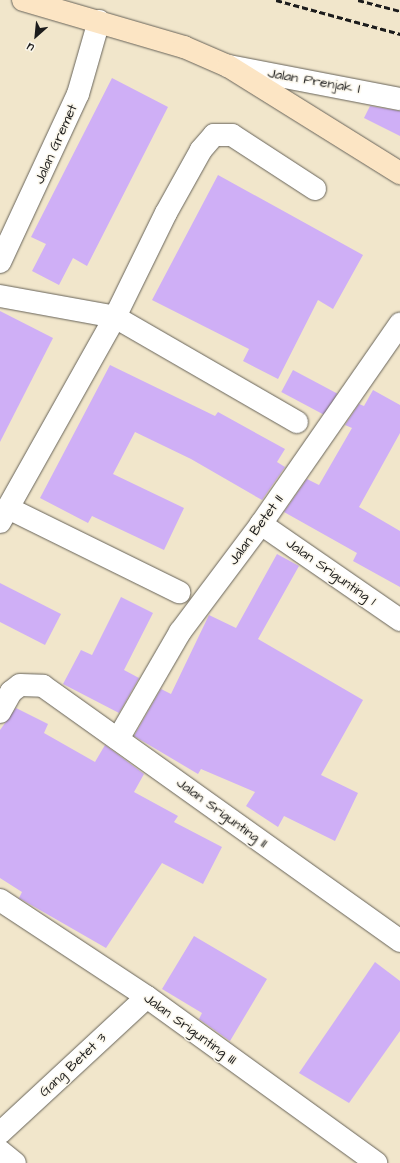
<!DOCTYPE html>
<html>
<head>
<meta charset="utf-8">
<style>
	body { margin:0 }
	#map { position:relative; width:400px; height:1163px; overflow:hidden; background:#f1e6cb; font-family:"Architects Daughter",sans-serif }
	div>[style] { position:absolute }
	.building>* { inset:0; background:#cfaff6; transform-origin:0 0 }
	.roads { filter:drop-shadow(0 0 1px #676359) drop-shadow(0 0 1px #676359) }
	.street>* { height:22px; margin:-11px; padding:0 11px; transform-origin:11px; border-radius:11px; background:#fff }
	.secondary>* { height:22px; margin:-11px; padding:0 11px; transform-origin:11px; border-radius:11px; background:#fce5c4 }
	.rail>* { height:3px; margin-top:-1.5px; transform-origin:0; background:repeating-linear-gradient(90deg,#1c1c1c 0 6px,transparent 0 9px) }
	span { translate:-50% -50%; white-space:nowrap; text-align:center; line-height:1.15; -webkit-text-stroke:3px #fbf7ec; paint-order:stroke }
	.street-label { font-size:14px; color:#1c1c1c }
	.north { position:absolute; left:16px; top:16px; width:40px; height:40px; -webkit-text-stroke:3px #fbf7ec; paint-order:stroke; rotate:207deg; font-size:11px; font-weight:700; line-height:16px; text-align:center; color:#1c1c1c }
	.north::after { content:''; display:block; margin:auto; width:14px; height:18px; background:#1c1c1c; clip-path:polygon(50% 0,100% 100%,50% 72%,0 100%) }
</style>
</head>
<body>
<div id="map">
	<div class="building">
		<i style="clip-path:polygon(112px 78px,168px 107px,87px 266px,73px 258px,59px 285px,32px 271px,46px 244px,31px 237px)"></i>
		<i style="clip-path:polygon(370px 106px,400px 111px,400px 136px,364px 118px)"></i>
		<i style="clip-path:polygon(218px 175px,363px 255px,333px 309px,318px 300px,278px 379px,243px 361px,249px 349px,152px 300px)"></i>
		<i style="clip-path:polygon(0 311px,53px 338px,0 442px)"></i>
		<i style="clip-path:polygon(110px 365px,215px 416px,218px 412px,285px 449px,277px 462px,285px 467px,262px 500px,191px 459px,135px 432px,113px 474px,184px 508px,164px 550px,92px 516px,88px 523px,40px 498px)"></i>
		<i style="left:293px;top:370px;width:50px;height:25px;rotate:28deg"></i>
		<i style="clip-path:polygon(373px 390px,400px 405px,400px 433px,359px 507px,400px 531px,400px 587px,353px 561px,357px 553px,284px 512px,307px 479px,319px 485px,352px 428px,345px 425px,359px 404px,364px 406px)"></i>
		<i style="clip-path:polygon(277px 554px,299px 566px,258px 639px,363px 700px,321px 775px,358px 793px,335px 841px,284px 816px,278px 827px,246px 806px,255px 792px,201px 769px,198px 774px,134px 736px,161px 689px,171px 694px,209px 615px,236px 628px)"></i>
		<i style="clip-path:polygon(0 583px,61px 614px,45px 645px,0 622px)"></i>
		<i style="clip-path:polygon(121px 597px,153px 613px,124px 670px,139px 678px,119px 713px,63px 684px,81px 650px,92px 655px)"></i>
		<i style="clip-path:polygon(16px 708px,48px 724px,44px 733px,95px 762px,105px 745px,144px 774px,134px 792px,178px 816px,174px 822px,222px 847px,203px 884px,162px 863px,106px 948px,19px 898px,22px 892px,0 878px,0 730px)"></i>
		<i style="clip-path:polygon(194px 936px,267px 979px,230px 1041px,199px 1019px,202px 1013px,162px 989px)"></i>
		<i style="clip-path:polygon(375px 962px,400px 981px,400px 1031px,349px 1103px,299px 1073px)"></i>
	</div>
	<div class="roads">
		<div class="street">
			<i style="left:228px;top:66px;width:175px;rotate:10.9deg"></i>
			<i style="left:0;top:262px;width:185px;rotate:-65.1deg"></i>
			<i style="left:78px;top:94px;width:76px;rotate:-74deg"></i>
			<i style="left:0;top:296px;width:117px;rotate:10.3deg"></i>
			<i style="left:115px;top:317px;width:210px;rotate:30deg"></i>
			<i style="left:8px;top:508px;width:191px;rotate:26.2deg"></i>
			<i style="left:0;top:522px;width:235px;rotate:-60.7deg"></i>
			<i style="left:115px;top:317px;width:116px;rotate:-63.9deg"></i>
			<i style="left:166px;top:213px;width:72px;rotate:-60.9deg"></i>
			<i style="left:201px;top:150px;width:20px;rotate:-49deg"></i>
			<i style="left:214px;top:135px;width:18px"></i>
			<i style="left:232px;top:135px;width:99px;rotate:33deg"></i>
			<i style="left:261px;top:524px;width:169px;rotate:34.6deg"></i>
			<i style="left:0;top:712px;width:23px;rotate:-61deg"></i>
			<i style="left:11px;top:692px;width:11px;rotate:-38deg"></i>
			<i style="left:20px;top:685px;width:23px;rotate:2deg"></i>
			<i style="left:43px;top:686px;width:439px;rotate:35.5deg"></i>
			<i style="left:118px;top:739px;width:124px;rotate:-59.9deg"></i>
			<i style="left:180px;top:632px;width:135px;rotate:-53.1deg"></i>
			<i style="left:261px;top:524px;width:244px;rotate:-55.2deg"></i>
			<i style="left:0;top:900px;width:176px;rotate:33.4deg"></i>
			<i style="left:147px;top:997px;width:283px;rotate:35.9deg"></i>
			<i style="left:0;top:1133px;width:200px;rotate:-42.8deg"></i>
			<i style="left:0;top:1151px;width:19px;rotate:39deg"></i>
		</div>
		<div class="secondary">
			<i style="left:23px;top:0;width:168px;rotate:16.3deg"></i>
			<i style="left:184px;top:47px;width:48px;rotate:23.4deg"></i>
			<i style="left:228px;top:66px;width:203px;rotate:31.9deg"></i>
		</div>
	</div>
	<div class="rail">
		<i style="left:276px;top:0;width:129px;rotate:15.3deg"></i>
		<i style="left:358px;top:0;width:43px;rotate:14.7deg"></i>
	</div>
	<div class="street-label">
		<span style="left:314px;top:81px;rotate:10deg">Jalan Prenjak I</span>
		<span style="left:56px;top:144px;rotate:-66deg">Jalan Gremet</span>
		<span style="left:256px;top:530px;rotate:-54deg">Jalan Betet II</span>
		<span style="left:331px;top:572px;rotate:35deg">Jalan Srigunting 1</span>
		<span style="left:222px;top:813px;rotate:36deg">Jalan Srigunting II</span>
		<span style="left:190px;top:1029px;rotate:36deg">Jalan Srigunting III</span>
		<span style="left:73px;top:1065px;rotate:-43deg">Gang Betet 3</span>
	</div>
	<div class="north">U</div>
</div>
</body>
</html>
